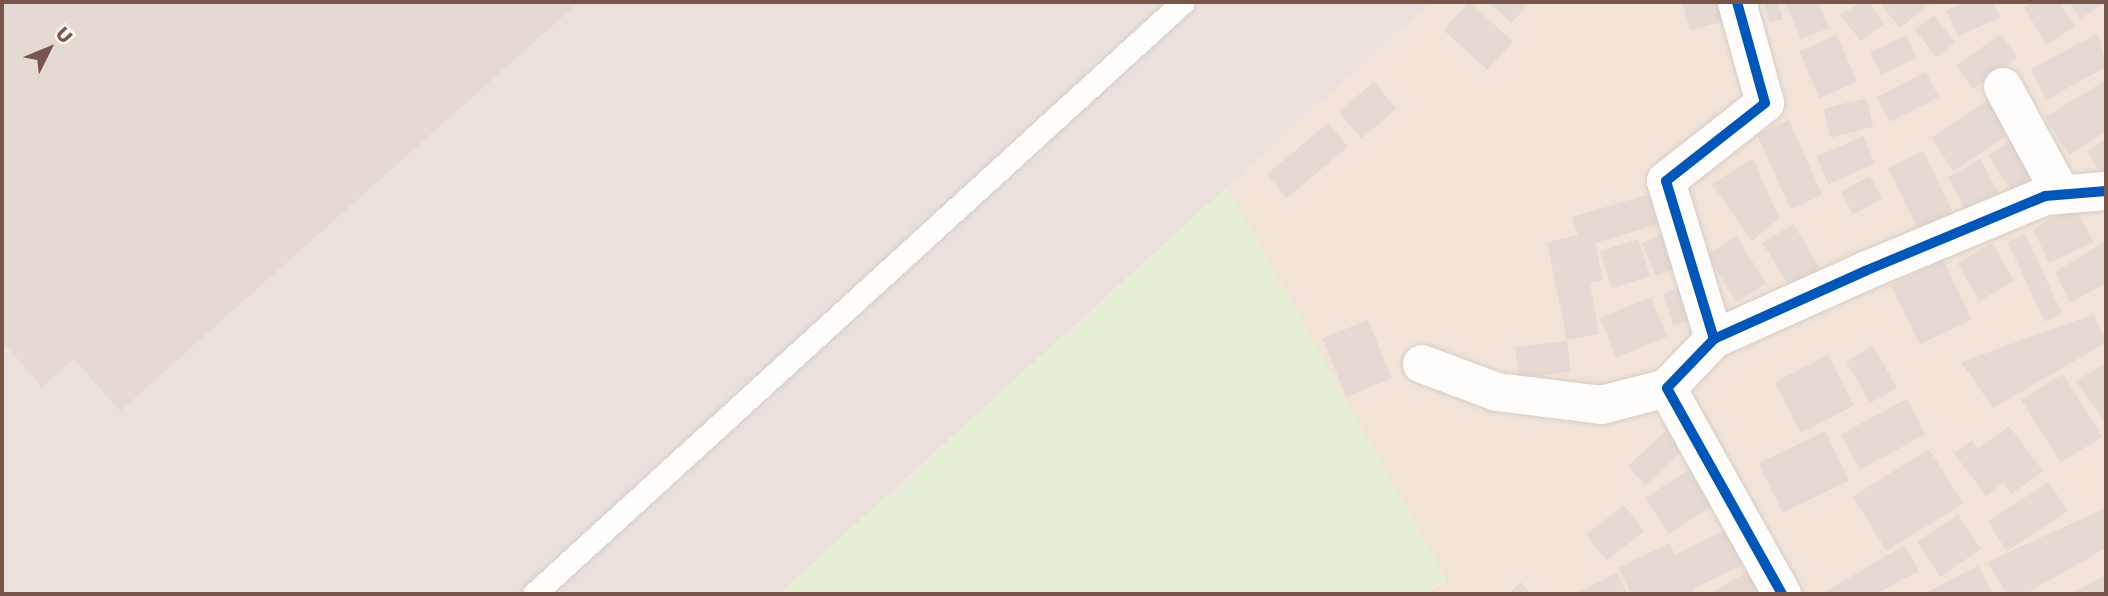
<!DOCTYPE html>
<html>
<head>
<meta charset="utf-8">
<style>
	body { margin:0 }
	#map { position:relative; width:2108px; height:596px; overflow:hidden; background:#f8f1eb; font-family:"Golos Text",sans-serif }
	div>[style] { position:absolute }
	.residential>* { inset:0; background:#f1e3d8 }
	.industrial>* { inset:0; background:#ebe1dc }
	.green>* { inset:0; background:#e6eed6 }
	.building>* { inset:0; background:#e4d9d3; transform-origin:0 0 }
	.roads { filter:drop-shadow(0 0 2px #d6cdc8) drop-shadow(0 0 2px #d6cdc8) }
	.lane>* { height:23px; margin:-11.5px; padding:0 11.5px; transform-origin:11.5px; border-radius:11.5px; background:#fefdfc }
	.street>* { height:38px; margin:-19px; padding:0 19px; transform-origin:19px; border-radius:19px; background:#fefdfc }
	.cycleway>* { height:10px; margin:-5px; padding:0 5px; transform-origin:5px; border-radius:5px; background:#0057b8 }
	span { translate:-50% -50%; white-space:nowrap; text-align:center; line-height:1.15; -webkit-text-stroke:6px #fff6ed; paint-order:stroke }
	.frame { position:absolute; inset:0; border:4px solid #77554a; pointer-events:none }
	.north { position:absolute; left:14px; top:14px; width:70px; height:70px; -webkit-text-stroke:5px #fff6ed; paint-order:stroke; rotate:47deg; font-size:19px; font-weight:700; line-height:28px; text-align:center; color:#77554a }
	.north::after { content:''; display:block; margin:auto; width:24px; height:32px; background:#77554a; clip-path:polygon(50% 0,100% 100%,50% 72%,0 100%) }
</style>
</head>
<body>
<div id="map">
	<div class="residential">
		<i style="clip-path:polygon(2px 2px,2106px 2px,2106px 594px,1425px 594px,1447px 581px,1227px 187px,779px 594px,2px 594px)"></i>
	</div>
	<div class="industrial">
		<i style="clip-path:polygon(2px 2px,1431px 2px,779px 594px,2px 594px)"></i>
	</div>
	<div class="green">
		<i style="clip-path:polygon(1227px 187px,1447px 580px,1425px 594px,779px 594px)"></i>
	</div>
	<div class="building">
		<i style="clip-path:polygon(2px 2px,579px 2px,120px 411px,74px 359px,42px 387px,2px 341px)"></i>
		<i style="left:1469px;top:2px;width:59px;height:38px;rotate:42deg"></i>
		<i style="clip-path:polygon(1489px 2px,1531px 2px,1511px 23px)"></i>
		<i style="clip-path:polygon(1682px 2px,1728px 2px,1733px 19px,1690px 30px)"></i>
		<i style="clip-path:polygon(1763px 2px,1777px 2px,1783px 19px,1770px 23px)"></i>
		<i style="clip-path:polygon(1785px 2px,1818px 2px,1829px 28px,1801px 39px)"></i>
		<i style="clip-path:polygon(1862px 2px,1869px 2px,1884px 24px,1861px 41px,1840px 15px)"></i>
		<i style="clip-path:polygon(1887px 2px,1932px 2px,1900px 28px,1882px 6px)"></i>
		<i style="clip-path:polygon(1964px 2px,1993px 2px,2000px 18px,1958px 36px,1946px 10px)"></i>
		<i style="clip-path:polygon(2033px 2px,2059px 2px,2075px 27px,2046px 45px,2024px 7px)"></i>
		<i style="clip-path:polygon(2069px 2px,2105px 2px,2080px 19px)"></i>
		<i style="left:1934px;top:15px;width:35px;height:24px;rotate:53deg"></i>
		<i style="clip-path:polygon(2098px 33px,2106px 67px,2046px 100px,2031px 69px)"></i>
		<i style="left:2001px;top:34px;width:29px;height:55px;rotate:55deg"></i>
		<i style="left:1837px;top:35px;width:51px;height:41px;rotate:67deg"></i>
		<i style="left:1906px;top:35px;width:25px;height:40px;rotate:64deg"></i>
		<i style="left:1926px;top:72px;width:28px;height:55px;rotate:63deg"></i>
		<i style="clip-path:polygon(2106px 80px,2106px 132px,2069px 155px,2045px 117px)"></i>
		<i style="left:1374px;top:82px;width:35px;height:46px;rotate:50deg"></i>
		<i style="left:1997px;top:94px;width:40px;height:79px;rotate:56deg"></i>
		<i style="left:1866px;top:98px;width:30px;height:44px;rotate:76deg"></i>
		<i style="left:1789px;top:120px;width:82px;height:35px;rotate:66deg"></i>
		<i style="left:1328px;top:123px;width:31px;height:80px;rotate:50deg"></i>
		<i style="left:1863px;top:136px;width:30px;height:51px;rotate:66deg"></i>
		<i style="left:2017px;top:136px;width:43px;height:35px;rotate:56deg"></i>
		<i style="clip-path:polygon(2106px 139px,2106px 181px,2087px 151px)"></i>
		<i style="left:1923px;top:151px;width:69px;height:39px;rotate:64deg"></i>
		<i style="clip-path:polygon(1753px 158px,1779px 218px,1752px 241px,1712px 184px)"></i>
		<i style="left:1980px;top:159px;width:50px;height:37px;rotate:61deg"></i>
		<i style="left:1870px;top:176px;width:26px;height:33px;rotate:62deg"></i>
		<i style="clip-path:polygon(1657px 192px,1666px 222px,1595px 243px,1603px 280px,1590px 283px,1599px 334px,1567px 340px,1547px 242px,1578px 235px,1572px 217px)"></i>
		<i style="clip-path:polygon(2073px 205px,2094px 242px,2049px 263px,2033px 229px)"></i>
		<i style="left:1793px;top:224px;width:52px;height:36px;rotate:58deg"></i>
		<i style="left:1666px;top:233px;width:36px;height:26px;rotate:67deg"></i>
		<i style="left:2025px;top:234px;width:88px;height:19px;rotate:65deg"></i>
		<i style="left:1736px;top:236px;width:56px;height:35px;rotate:57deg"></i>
		<i style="left:1638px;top:239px;width:39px;height:40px;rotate:72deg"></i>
		<i style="clip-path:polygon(2106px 241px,2106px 283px,2070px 303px,2055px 272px)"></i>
		<i style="left:1992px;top:243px;width:44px;height:40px;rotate:60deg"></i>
		<i style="left:1943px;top:260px;width:66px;height:58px;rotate:64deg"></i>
		<i style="left:1689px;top:285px;width:34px;height:27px;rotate:73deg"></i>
		<i style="left:1651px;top:297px;width:43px;height:55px;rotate:68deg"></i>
		<i style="clip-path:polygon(2094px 314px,2106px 343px,1993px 408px,1961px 362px)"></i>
		<i style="left:1368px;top:320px;width:63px;height:49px;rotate:68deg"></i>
		<i style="left:1567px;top:341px;width:31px;height:52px;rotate:83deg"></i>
		<i style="left:1873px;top:346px;width:48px;height:31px;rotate:60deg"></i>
		<i style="left:1828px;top:355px;width:57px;height:60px;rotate:63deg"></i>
		<i style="clip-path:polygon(2105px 364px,2106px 420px,2105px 421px,2075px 381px)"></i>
		<i style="left:2063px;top:374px;width:74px;height:49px;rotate:58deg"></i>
		<i style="left:1907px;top:399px;width:40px;height:75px;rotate:62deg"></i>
		<i style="left:1671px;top:426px;width:26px;height:59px;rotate:47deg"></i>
		<i style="clip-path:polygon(2009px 426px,2043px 471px,2012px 494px,2003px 483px,1986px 496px,1954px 453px,1972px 440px,1978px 449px)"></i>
		<i style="left:1825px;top:431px;width:55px;height:74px;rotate:64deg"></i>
		<i style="left:1929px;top:449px;width:64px;height:90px;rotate:58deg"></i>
		<i style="left:1693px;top:467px;width:43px;height:57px;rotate:57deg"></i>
		<i style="left:2049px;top:482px;width:35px;height:73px;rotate:57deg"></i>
		<i style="left:1624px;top:505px;width:33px;height:48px;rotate:52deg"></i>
		<i style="clip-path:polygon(2106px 508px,2106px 548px,2025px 594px,2007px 594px,1987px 562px)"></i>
		<i style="left:1958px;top:515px;width:41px;height:49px;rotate:56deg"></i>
		<i style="clip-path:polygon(1732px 527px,1749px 562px,1692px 589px,1694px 594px,1631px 594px,1618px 568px,1670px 543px,1675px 555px)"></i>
		<i style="clip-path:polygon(1905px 545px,1919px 571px,1875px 594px,1821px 594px)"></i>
		<i style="clip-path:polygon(1978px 566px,1993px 594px,1923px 594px)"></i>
		<i style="clip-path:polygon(1756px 567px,1771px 594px,1714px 594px,1713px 592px)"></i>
		<i style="clip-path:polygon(1617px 573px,1627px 594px,1574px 594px)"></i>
		<i style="clip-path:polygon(2106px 575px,2106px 594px,2071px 594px)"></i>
		<i style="clip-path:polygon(1521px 582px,1531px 594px,1508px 594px)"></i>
	</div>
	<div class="roads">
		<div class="lane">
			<i style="left:534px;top:594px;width:878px;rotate:-42.37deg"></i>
		</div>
		<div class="street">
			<i style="left:2003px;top:87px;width:119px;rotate:61.5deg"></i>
			<i style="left:1714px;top:339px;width:165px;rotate:-106.9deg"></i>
			<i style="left:1666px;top:181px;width:126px;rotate:-38.2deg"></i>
			<i style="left:1765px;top:103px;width:105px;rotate:-105.5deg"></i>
			<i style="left:1422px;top:364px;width:80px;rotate:20.5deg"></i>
			<i style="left:1497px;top:392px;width:105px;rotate:7.1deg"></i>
			<i style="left:1601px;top:405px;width:68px;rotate:-14.4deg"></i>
			<i style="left:1782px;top:594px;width:236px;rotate:-119.2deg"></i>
			<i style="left:1667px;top:388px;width:68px;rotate:-46.2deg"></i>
			<i style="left:1714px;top:339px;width:166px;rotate:-24.2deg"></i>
			<i style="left:1865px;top:271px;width:195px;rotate:-22.6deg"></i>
			<i style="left:2045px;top:196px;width:61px;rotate:-4.7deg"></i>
		</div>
	</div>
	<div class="cycleway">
		<i style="left:1714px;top:339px;width:165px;rotate:-106.9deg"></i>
		<i style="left:1666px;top:181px;width:126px;rotate:-38.2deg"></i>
		<i style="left:1765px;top:103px;width:105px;rotate:-105.5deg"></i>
		<i style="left:1782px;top:594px;width:236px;rotate:-119.2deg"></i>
		<i style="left:1667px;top:388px;width:68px;rotate:-46.2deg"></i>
		<i style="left:1714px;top:339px;width:166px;rotate:-24.2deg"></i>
		<i style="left:1865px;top:271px;width:195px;rotate:-22.6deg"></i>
		<i style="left:2045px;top:196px;width:61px;rotate:-4.7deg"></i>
	</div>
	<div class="frame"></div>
	<div class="north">U</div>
</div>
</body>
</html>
